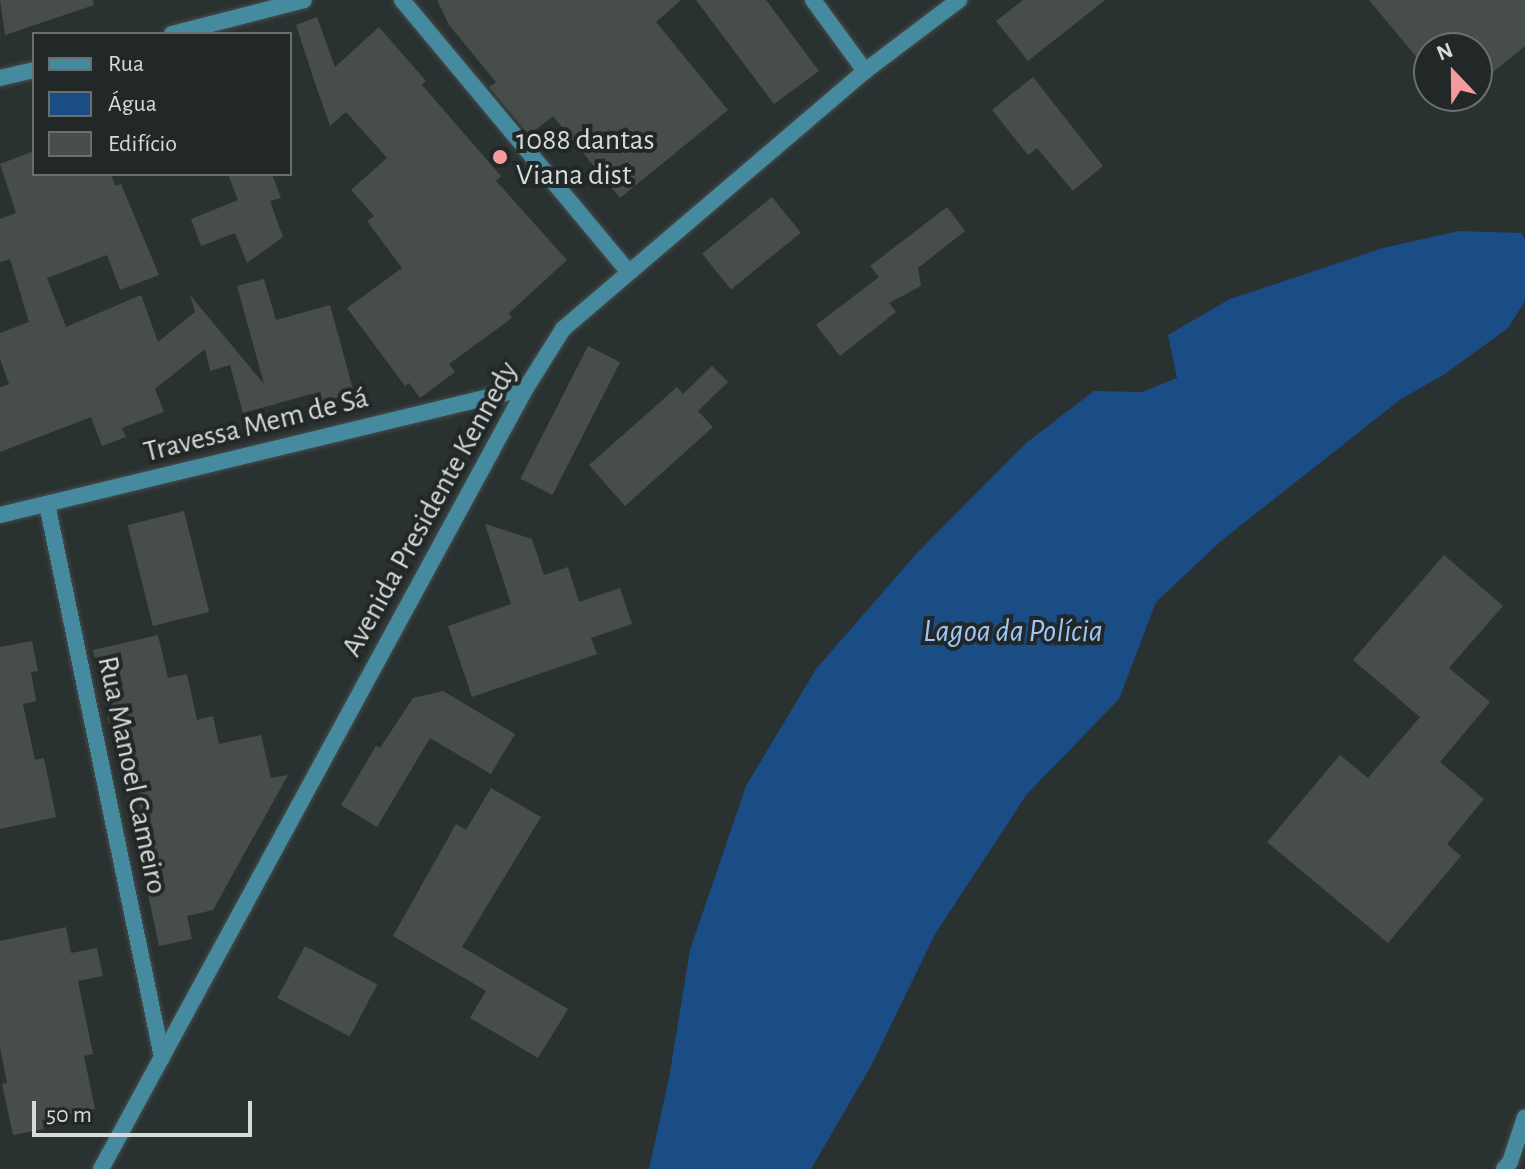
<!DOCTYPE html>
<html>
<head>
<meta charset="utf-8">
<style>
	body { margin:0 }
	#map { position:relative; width:1525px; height:1169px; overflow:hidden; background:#2a3231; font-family:"Alegreya Sans",sans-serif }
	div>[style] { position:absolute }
	.water>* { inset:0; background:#1a4c86 }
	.building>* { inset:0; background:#474d49; transform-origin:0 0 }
	.roads { filter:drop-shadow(0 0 2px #464d4c) drop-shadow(0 0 2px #464d4c) }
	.minor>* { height:16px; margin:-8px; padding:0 8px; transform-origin:8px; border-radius:8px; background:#458a9f }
	.dots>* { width:22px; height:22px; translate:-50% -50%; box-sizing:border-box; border:4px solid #212827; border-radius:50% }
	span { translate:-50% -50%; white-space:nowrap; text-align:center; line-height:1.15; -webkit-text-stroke:8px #212827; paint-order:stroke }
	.poi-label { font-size:30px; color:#d6dada }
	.left { translate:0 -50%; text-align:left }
	.street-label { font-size:30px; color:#d6dada }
	.water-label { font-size:32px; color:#9ec6f9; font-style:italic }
	.legend { position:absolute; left:32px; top:32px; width:260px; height:144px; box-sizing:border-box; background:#212827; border:2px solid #696f6f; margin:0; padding:10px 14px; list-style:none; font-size:24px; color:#d6dada }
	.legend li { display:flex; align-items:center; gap:16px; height:40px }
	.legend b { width:40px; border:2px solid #696f6f }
	.north { position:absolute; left:1413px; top:32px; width:80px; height:80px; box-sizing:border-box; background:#212827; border:2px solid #696f6f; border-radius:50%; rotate:338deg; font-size:22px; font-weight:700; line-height:32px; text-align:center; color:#d6dada }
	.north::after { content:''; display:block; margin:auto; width:28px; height:36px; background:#f59b9b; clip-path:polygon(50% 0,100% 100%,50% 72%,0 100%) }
	.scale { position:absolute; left:32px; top:1101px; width:220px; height:36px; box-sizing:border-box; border:4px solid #d6dada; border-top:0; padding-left:10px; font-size:24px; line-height:28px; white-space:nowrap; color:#d6dada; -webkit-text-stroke:6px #212827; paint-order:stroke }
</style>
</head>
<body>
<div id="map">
	<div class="water">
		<i style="clip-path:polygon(1459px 231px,1522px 233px,1525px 241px,1525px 301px,1508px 328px,1445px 374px,1401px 399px,1221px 541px,1156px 602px,1119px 699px,1027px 794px,935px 934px,871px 1066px,811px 1169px,649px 1169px,669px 1078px,690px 950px,746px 786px,816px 669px,917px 553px,1026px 443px,1094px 391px,1142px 392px,1177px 378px,1168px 335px,1230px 299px,1383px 248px)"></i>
	</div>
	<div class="building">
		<i style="clip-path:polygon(0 0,93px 0,94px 5px,5px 35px)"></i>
		<i style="clip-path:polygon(437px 0,681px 0,656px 22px,728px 110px,620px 198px,553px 116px,529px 135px,489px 87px,496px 82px,449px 25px)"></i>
		<i style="clip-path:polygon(696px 0,766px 0,819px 71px,774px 104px)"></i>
		<i style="clip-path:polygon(1023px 0,1105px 0,1028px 61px,996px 21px)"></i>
		<i style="clip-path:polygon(1369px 0,1525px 0,1525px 46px,1477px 85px,1477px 48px,1429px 48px,1429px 72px)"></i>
		<i style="clip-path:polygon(317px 17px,335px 67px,379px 27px,426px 81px,422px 85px,501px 176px,496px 181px,567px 260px,509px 313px,512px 318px,449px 364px,455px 372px,420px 398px,409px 383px,405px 386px,347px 308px,402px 268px,367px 221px,374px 216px,351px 190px,387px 158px,346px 112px,330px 126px,314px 80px,296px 25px)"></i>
		<i style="clip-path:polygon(1033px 77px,1103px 166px,1073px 191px,1037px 148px,1028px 155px,992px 110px)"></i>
		<i style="clip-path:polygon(34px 151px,34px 174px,111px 174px,115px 186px,121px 184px,159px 275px,120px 290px,107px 255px,47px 278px,66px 327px,141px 295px,158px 342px,195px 312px,190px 295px,264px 384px,237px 286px,264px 279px,276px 320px,330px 305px,354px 393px,314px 405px,311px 394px,243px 413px,230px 365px,210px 371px,205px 349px,155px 389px,164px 412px,122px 428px,126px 437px,102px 446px,91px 417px,0 452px,0 387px,9px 384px,0 359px,0 333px,29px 322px,10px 259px,0 262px,0 219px,16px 213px,0 164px)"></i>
		<i style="clip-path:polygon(228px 174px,272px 174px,281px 198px,270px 201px,283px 237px,247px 263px,235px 233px,201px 246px,191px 219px,238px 200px)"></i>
		<i style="left:772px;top:197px;width:46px;height:90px;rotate:51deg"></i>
		<i style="clip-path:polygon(947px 207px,965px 231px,918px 268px,921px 286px,889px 303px,896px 312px,840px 356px,816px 325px,879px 277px,870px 266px)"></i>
		<i style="left:588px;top:346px;width:36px;height:149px;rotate:27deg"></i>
		<i style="clip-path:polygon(712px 366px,728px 382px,698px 411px,713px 427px,625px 506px,589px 465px,677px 387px,683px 394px)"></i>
		<i style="left:184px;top:511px;width:104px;height:58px;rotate:76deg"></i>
		<i style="clip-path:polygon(485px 524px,532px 539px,544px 575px,568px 567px,579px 602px,620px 588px,632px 624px,591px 638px,597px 654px,472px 697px,448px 626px,511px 604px)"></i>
		<i style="clip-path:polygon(1444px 555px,1503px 606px,1449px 668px,1490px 702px,1440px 762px,1484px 799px,1447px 844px,1461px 856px,1388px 943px,1267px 842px,1340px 755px,1368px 778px,1420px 717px,1353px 660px)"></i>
		<i style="clip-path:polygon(158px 635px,168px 678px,187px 674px,197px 720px,213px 716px,219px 744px,261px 735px,271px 778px,288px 775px,213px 910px,187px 916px,192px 939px,159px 946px,133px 822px,143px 820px,123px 730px,111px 733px,93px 650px)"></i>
		<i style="clip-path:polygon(32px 641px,38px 671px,31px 672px,36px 701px,23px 704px,35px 760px,44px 758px,56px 817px,0 829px,0 647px)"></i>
		<i style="clip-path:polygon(443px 691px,515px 734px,491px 774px,430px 738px,377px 827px,341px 805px,376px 746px,380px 748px,413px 698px)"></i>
		<i style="clip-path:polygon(491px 788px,541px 817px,462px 947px,568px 1009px,538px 1058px,470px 1018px,486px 991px,393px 936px,456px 824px,466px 830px)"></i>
		<i style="clip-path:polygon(66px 927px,71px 953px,97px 948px,103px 976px,78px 981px,93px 1054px,84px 1056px,95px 1109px,42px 1120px,44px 1129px,13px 1135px,2px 1084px,7px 1083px,0 1048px,0 941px)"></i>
		<i style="left:305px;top:946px;width:82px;height:59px;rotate:28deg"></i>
	</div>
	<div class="roads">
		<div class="minor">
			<i style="left:402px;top:0;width:353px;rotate:50.2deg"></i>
			<i style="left:813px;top:0;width:88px;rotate:53.8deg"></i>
			<i style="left:172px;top:34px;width:136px;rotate:-14.4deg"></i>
			<i style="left:0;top:78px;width:35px;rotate:-13deg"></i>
			<i style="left:47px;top:504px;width:565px;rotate:78.25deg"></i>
			<i style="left:0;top:515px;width:541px;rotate:-13.57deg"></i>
			<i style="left:101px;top:1169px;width:889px;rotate:-61.45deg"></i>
			<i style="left:526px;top:388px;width:70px;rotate:-57.9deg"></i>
			<i style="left:563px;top:329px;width:397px;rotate:-40.5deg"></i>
			<i style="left:865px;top:71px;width:118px;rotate:-37.1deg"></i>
			<i style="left:1504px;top:1169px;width:9px;rotate:-49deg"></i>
			<i style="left:1510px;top:1162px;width:47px;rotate:-71.6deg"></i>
		</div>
	</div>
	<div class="dots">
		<i style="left:500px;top:157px;background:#f59b9b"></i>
	</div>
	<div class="poi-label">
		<span class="left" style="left:516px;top:157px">1088 dantas<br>Viana dist</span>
	</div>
	<div class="street-label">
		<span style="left:256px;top:425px;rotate:-14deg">Travessa Mem de Sá</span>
		<span style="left:430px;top:509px;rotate:-61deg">Avenida Presidente Kennedy</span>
		<span style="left:132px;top:775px;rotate:78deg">Rua Manoel Cameiro</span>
	</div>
	<div class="water-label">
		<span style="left:1013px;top:631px">Lagoa da Polícia</span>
	</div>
	<ul class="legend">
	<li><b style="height:10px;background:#458a9f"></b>Rua</li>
	<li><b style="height:22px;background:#1a4c86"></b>Água</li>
	<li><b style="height:22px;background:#474d49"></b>Edifício</li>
	</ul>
	<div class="north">N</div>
	<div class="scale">50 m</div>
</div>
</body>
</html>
